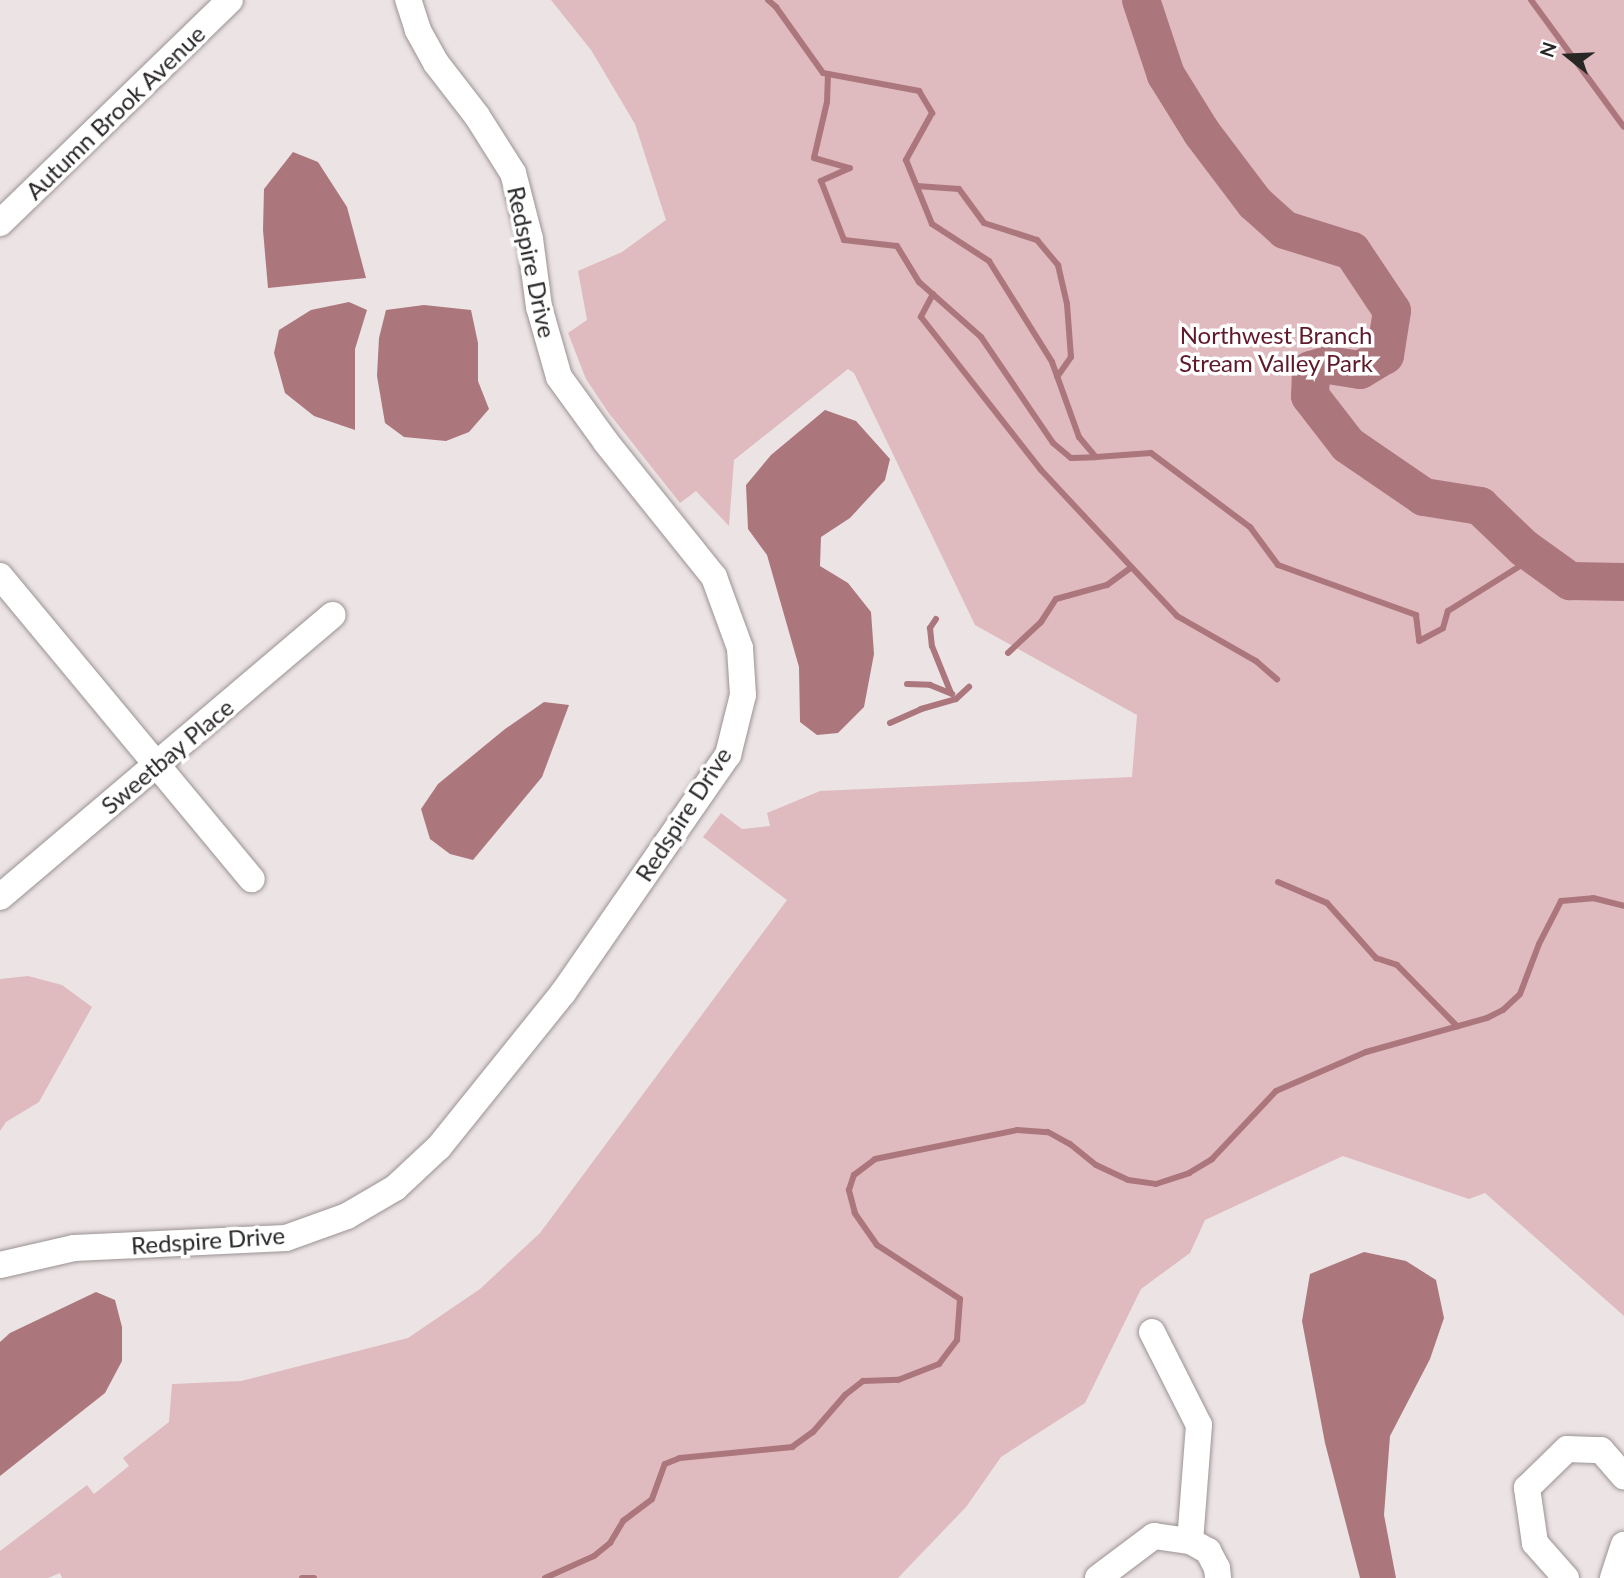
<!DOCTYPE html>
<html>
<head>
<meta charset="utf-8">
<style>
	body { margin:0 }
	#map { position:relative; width:1624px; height:1578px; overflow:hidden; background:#ece3e4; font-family:Lato,sans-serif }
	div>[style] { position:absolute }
	.green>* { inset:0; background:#dfbbbf }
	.water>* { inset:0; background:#ac767d }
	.stream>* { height:6px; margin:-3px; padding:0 3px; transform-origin:3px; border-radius:3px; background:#ac767d }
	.river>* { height:38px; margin:-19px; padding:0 19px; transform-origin:19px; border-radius:19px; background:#ac767d }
	.roads { filter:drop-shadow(0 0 2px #9b9393) drop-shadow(0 0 2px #9b9393) }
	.street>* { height:26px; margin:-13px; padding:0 13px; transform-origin:13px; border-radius:13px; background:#fff }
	span { translate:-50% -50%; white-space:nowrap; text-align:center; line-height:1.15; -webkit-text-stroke:7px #fff; paint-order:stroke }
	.street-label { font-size:24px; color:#292626 }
	.park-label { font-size:24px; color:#5e192a }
	.north { position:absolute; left:1533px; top:21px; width:70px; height:70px; -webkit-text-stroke:5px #fff; paint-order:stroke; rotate:288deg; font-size:19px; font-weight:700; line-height:28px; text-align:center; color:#292626 }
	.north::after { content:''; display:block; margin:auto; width:24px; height:32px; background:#292626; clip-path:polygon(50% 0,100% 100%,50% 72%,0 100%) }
</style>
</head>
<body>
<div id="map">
	<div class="green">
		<i style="clip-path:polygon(551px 0,1624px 0,1624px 1316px,1485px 1193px,1469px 1199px,1343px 1156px,1205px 1220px,1190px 1253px,1141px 1289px,1085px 1403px,1001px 1457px,966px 1507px,898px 1578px,62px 1578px,60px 1573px,48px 1578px,0 1578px,0 1551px,87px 1485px,94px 1494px,129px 1466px,123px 1458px,169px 1422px,172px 1384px,241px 1381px,408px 1338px,480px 1289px,540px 1233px,787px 900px,703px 837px,721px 813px,742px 829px,770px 826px,767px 813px,820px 791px,1132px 777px,1137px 715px,975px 625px,854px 373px,848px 369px,734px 460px,729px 526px,696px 491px,680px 503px,608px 412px,586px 379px,568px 333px,587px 320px,578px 271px,622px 252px,666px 220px,635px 124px,591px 50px)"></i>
		<i style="clip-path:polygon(28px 976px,62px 985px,92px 1007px,39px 1102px,6px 1122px,0 1131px,0 979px)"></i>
	</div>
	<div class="water">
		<i style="clip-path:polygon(293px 152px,318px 162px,347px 207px,366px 278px,268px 288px,263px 230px,264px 189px)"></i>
		<i style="clip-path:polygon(349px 302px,367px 310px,355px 349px,355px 430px,314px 416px,285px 393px,274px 353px,279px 330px,311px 310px)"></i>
		<i style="clip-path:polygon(424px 305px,471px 310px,478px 343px,478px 381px,489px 409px,469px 432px,446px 441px,404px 437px,385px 423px,377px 376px,379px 338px,386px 310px)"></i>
		<i style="clip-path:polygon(825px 410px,856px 421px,890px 459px,885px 480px,850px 518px,821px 537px,820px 566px,848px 583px,871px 612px,874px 654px,864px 707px,838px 733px,817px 735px,800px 722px,799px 667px,767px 555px,748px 529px,746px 485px,771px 455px)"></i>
		<i style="clip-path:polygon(544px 702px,569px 705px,542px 777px,473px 860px,450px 854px,430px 839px,421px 809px,438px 784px,505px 729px)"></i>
		<i style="clip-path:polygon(1364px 1252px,1406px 1261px,1436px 1280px,1444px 1318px,1430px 1359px,1390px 1436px,1384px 1515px,1396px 1578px,1360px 1578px,1325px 1443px,1302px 1321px,1310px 1274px)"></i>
		<i style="clip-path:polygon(96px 1292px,115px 1300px,122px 1327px,122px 1361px,105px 1393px,0 1476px,0 1342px,10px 1333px)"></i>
	</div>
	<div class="stream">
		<i style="left:768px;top:0;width:11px;rotate:41deg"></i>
		<i style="left:776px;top:7px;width:81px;rotate:54.5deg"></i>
		<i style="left:823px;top:73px;width:98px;rotate:10.6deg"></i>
		<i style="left:919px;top:91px;width:26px;rotate:59deg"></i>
		<i style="left:932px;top:113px;width:54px;rotate:119deg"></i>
		<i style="left:906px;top:160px;width:69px;rotate:67.9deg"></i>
		<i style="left:932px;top:224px;width:68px;rotate:33deg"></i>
		<i style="left:989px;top:261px;width:119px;rotate:58deg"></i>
		<i style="left:1052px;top:362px;width:80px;rotate:70.2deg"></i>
		<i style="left:1079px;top:437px;width:26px;rotate:50deg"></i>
		<i style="left:1096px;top:457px;width:55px;rotate:-4.2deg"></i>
		<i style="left:1151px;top:453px;width:124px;rotate:36.8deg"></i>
		<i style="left:1250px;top:527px;width:47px;rotate:53.6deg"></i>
		<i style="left:1278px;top:565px;width:147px;rotate:19.9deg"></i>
		<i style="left:1416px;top:615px;width:26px;rotate:83deg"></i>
		<i style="left:1419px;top:641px;width:27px;rotate:-28deg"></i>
		<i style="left:1443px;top:628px;width:18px;rotate:-74deg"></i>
		<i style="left:1448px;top:611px;width:104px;rotate:-32deg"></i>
		<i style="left:1531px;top:0;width:157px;rotate:53.8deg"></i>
		<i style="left:828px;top:74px;width:28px;rotate:92deg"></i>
		<i style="left:827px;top:102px;width:57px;rotate:103.1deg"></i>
		<i style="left:814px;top:158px;width:37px;rotate:16deg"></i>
		<i style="left:850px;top:168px;width:32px;rotate:156deg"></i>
		<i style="left:821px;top:181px;width:63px;rotate:68.7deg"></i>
		<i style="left:844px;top:240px;width:53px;rotate:6.5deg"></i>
		<i style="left:897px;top:246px;width:42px;rotate:58.6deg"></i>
		<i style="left:919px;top:282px;width:83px;rotate:41.6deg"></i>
		<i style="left:981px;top:337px;width:128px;rotate:55.8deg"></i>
		<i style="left:1053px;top:443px;width:23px;rotate:40deg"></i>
		<i style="left:1071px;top:458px;width:25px;rotate:-2deg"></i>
		<i style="left:917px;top:186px;width:42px;rotate:4.1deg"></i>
		<i style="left:959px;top:189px;width:42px;rotate:53.7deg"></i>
		<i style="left:984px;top:223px;width:56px;rotate:17.8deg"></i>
		<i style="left:1037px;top:240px;width:33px;rotate:50deg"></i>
		<i style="left:1058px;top:265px;width:40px;rotate:77deg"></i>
		<i style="left:1067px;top:304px;width:53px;rotate:85.7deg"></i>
		<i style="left:1071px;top:357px;width:24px;rotate:125deg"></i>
		<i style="left:933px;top:294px;width:26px;rotate:118deg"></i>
		<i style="left:921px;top:317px;width:194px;rotate:51.9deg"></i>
		<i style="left:1041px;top:470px;width:200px;rotate:47deg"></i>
		<i style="left:1177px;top:616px;width:91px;rotate:29.7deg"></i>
		<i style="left:1256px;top:661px;width:28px;rotate:41deg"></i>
		<i style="left:936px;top:619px;width:11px;rotate:124deg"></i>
		<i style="left:930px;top:628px;width:18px;rotate:84deg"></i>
		<i style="left:932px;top:646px;width:51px;rotate:68deg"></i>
		<i style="left:1008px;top:653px;width:45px;rotate:-43.2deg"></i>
		<i style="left:1041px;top:622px;width:27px;rotate:-57deg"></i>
		<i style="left:1056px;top:599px;width:53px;rotate:-15.4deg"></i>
		<i style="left:1107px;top:585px;width:29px;rotate:-36deg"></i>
		<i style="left:907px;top:684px;width:23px;rotate:2deg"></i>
		<i style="left:930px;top:685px;width:24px;rotate:22deg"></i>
		<i style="left:890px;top:723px;width:34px;rotate:-24deg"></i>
		<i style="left:921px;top:709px;width:36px;rotate:-16deg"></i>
		<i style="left:956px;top:699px;width:18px;rotate:-43deg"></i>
		<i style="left:1278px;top:882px;width:53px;rotate:23.2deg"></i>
		<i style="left:1327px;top:903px;width:74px;rotate:48.3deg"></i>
		<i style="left:1376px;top:958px;width:22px;rotate:18deg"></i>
		<i style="left:1397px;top:965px;width:86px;rotate:45.5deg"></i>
		<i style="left:302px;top:1578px;width:12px"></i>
		<i style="left:545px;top:1578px;width:54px;rotate:-24.2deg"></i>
		<i style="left:594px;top:1556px;width:21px;rotate:-39deg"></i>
		<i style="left:610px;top:1543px;width:26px;rotate:-59deg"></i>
		<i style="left:623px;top:1521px;width:36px;rotate:-37deg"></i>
		<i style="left:652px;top:1499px;width:37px;rotate:-70deg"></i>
		<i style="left:665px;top:1464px;width:16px;rotate:-22deg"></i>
		<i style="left:680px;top:1458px;width:113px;rotate:-5.6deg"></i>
		<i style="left:792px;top:1447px;width:26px;rotate:-36deg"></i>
		<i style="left:813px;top:1432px;width:49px;rotate:-49.1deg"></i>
		<i style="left:845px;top:1395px;width:23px;rotate:-38deg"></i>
		<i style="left:863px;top:1381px;width:35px;rotate:-2deg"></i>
		<i style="left:898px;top:1380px;width:44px;rotate:-21.3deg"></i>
		<i style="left:939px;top:1364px;width:30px;rotate:-53deg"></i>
		<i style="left:957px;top:1340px;width:41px;rotate:-85.8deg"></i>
		<i style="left:960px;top:1299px;width:99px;rotate:-147deg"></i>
		<i style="left:877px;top:1245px;width:39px;rotate:-125deg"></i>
		<i style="left:855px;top:1213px;width:24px;rotate:-105deg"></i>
		<i style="left:849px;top:1190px;width:16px;rotate:-72deg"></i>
		<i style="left:854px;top:1175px;width:26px;rotate:-37deg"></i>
		<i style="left:875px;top:1159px;width:145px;rotate:-11.5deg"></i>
		<i style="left:1017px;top:1130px;width:31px;rotate:4deg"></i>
		<i style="left:1048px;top:1132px;width:25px;rotate:29deg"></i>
		<i style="left:1070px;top:1144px;width:33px;rotate:39deg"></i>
		<i style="left:1096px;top:1165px;width:35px;rotate:25deg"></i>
		<i style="left:1128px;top:1180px;width:28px;rotate:8deg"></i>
		<i style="left:1156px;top:1184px;width:35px;rotate:-18deg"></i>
		<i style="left:1189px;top:1173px;width:27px;rotate:-31deg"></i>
		<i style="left:1212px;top:1159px;width:93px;rotate:-46.7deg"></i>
		<i style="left:1276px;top:1091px;width:98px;rotate:-23.4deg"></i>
		<i style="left:1366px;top:1052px;width:126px;rotate:-15.7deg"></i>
		<i style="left:1487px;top:1018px;width:18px;rotate:-27deg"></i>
		<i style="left:1503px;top:1010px;width:23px;rotate:-43deg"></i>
		<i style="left:1520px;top:994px;width:53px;rotate:-69.2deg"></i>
		<i style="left:1539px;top:944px;width:48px;rotate:-62.9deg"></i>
		<i style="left:1561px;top:901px;width:32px;rotate:-5deg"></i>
		<i style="left:1593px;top:898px;width:32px;rotate:14deg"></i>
	</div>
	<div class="river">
		<i style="left:1141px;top:0;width:79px;rotate:71.6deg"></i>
		<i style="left:1166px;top:75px;width:68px;rotate:58.2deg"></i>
		<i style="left:1202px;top:133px;width:88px;rotate:52.9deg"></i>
		<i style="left:1255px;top:203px;width:40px;rotate:42deg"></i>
		<i style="left:1285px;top:230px;width:70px;rotate:17.4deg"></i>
		<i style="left:1352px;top:251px;width:72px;rotate:56.3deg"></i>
		<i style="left:1392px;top:311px;width:45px;rotate:99deg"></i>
		<i style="left:1385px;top:355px;width:29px;rotate:149deg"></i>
		<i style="left:1360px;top:370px;width:32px;rotate:-171deg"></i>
		<i style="left:1328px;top:365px;width:18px;rotate:164deg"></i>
		<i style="left:1311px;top:370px;width:26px;rotate:92deg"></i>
		<i style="left:1310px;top:396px;width:62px;rotate:52.2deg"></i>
		<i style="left:1348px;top:445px;width:92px;rotate:34.4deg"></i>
		<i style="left:1424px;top:497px;width:57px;rotate:9.1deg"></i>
		<i style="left:1480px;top:506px;width:61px;rotate:43.7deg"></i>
		<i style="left:1524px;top:548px;width:57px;rotate:35.7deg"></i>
		<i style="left:1570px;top:581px;width:54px;rotate:1.1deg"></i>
	</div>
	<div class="roads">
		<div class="street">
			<i style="left:0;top:223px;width:320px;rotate:-44.1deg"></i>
			<i style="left:0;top:576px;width:394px;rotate:50.3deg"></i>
			<i style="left:0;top:897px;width:436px;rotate:-40.3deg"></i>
			<i style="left:0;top:1265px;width:76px;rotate:-12.9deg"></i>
			<i style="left:74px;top:1248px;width:212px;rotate:-2.7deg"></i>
			<i style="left:286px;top:1238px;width:65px;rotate:-19.8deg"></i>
			<i style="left:347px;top:1216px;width:56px;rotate:-30.3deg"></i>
			<i style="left:395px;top:1188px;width:60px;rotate:-43deg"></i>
			<i style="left:439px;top:1147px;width:198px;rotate:-51.2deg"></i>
			<i style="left:563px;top:993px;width:290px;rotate:-55.3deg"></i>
			<i style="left:728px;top:755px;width:62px;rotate:-76deg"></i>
			<i style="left:743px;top:695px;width:47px;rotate:-93.7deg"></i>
			<i style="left:740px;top:648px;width:76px;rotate:-110.1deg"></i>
			<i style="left:714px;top:577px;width:173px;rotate:-128.7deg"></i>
			<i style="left:606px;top:442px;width:80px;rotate:-125.9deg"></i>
			<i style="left:559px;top:377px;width:73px;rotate:-105.9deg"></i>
			<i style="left:539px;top:307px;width:69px;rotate:-97.5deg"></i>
			<i style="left:530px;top:239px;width:68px;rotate:-104.4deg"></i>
			<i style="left:513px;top:173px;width:67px;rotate:-122.3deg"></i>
			<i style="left:477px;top:116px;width:67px;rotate:-127.7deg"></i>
			<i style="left:436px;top:63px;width:38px;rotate:-119deg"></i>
			<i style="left:418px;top:30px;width:32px;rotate:-108deg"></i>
			<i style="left:1152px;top:1332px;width:104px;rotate:63.2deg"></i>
			<i style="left:1199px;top:1425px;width:116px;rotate:94.4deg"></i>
			<i style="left:1098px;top:1578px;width:70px;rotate:-36.9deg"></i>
			<i style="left:1154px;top:1536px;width:36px;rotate:8deg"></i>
			<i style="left:1190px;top:1541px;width:21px;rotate:29deg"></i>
			<i style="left:1208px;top:1551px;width:19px;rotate:62deg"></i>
			<i style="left:1217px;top:1568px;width:10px;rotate:84deg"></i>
			<i style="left:1566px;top:1578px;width:47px;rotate:-131.5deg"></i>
			<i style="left:1535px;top:1543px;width:56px;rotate:-98.3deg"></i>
			<i style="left:1527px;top:1488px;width:56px;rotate:-44.3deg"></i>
			<i style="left:1567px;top:1449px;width:34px;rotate:2deg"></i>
			<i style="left:1601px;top:1450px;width:35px;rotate:49deg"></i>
			<i style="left:1613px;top:1578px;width:35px;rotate:-72deg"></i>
		</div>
	</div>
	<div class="street-label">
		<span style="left:115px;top:112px;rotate:-44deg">Autumn Brook Avenue</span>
		<span style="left:532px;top:262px;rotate:78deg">Redspire Drive</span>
		<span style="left:167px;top:756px;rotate:-40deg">Sweetbay Place</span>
		<span style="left:683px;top:814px;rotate:-57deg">Redspire Drive</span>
		<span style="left:208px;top:1240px;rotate:-4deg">Redspire Drive</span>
	</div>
	<div class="park-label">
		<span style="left:1276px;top:349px">Northwest Branch<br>Stream Valley Park</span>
	</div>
	<div class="north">N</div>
</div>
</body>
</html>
